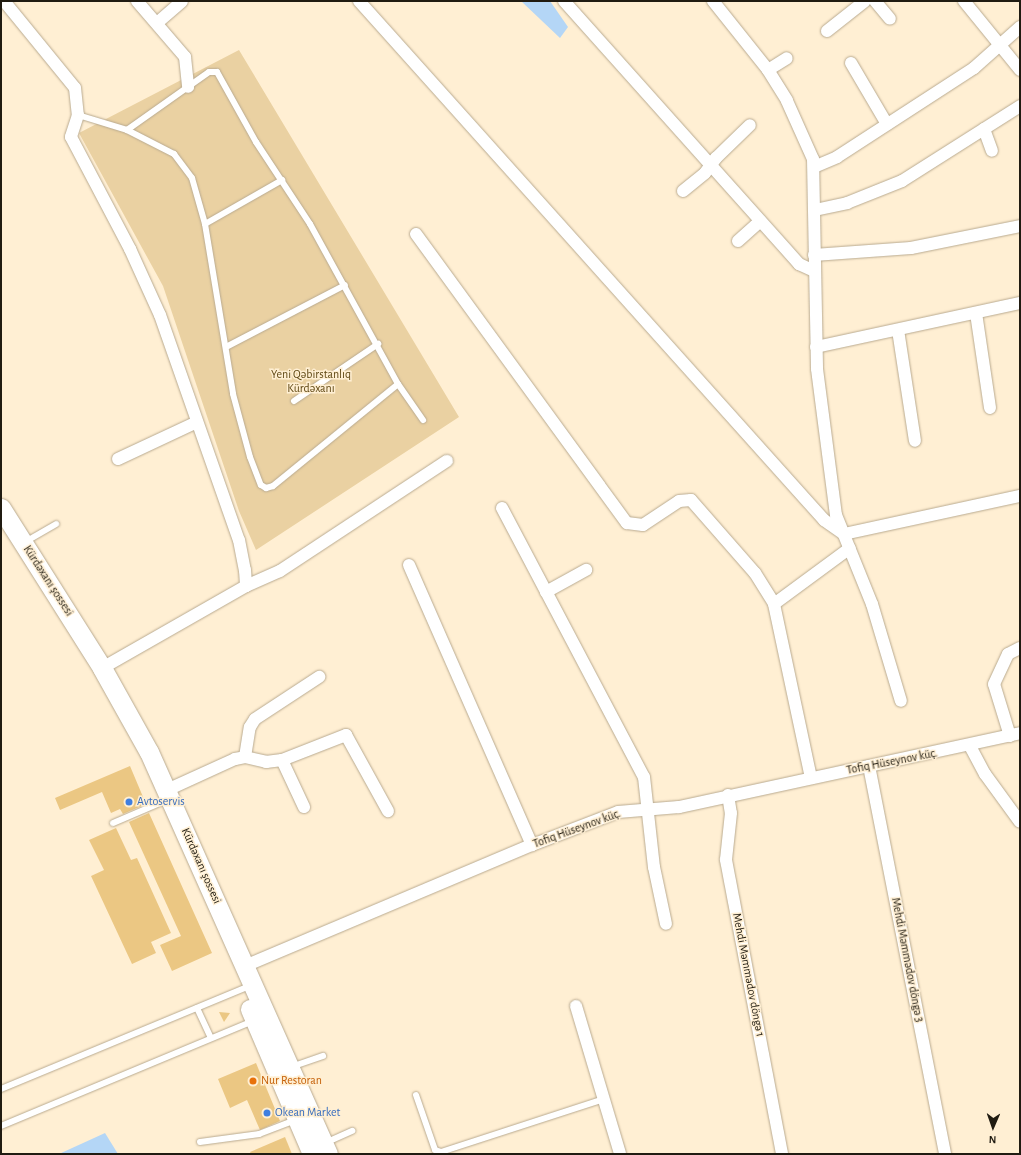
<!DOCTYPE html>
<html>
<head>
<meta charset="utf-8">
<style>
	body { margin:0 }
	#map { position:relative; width:1021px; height:1155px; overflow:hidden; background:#ffefd3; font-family:"Alegreya Sans",sans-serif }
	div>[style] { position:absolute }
	.green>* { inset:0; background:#ead1a2 }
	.water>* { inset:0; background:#b4d6f6 }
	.building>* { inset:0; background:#ebc783 }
	.roads { filter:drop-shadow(0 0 1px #b9aa90) drop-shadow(0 0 1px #b9aa90) }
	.service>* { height:6px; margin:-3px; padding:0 3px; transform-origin:3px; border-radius:3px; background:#fff }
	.minor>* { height:12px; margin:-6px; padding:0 6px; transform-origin:6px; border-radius:6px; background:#fff }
	.primary>* { height:19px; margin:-9.5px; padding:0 9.5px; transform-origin:9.5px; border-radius:9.5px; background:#fff }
	.dots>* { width:11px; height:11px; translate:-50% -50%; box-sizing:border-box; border:2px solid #ffefd3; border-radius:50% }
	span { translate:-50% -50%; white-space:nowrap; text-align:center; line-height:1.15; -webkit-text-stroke:3px #ffefd3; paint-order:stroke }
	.park-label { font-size:12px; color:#604814 }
	.street-label { font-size:12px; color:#201b11 }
	.shop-label { font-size:12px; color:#366cbe }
	.left { translate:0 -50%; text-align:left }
	.food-label { font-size:12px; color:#c56008 }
	.frame { position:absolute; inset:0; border:2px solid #201b11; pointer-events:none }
	.north { position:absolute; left:973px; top:1107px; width:40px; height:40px; -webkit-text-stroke:3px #ffefd3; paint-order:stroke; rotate:182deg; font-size:11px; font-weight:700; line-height:16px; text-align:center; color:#201b11 }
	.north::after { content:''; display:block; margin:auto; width:14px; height:18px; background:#201b11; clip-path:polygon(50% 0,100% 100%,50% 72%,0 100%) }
</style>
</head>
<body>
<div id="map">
	<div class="green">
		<i style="clip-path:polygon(239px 50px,459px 417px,256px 550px,239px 511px,163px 286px,79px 133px)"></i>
	</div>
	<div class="water">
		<i style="clip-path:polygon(521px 1px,550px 1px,568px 27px,560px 38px)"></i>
		<i style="clip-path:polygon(105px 1133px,118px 1154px,59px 1154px)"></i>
	</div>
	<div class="building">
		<i style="clip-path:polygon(130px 766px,146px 804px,123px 814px,120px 809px,111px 813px,102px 792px,60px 810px,55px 798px)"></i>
		<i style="clip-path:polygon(149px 813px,212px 953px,172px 971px,160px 945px,181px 936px,129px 822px)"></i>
		<i style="clip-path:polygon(116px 828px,131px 860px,137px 858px,171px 933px,151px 942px,156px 953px,132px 964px,91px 876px,104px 870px,89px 840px)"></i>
		<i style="clip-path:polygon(219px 1012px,230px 1013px,224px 1022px)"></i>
		<i style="clip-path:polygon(256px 1063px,280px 1121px,260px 1130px,247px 1100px,230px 1108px,218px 1079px)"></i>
		<i style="clip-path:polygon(285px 1137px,292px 1154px,251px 1154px,250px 1152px)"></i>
	</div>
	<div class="roads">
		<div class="service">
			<i style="left:78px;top:115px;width:51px;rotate:17deg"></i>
			<i style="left:127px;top:130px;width:53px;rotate:27.1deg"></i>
			<i style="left:174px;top:154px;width:30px;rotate:53deg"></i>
			<i style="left:192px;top:178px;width:48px;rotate:74.2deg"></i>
			<i style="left:205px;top:224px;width:172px;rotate:80.6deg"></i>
			<i style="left:233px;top:394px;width:65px;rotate:74.9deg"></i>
			<i style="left:250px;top:457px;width:30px;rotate:69deg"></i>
			<i style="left:261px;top:485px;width:6px;rotate:31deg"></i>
			<i style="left:266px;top:488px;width:7px;rotate:-16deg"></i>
			<i style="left:273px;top:486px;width:161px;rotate:-39.2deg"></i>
			<i style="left:127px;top:130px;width:100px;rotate:-35.3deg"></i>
			<i style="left:209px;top:72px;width:8px"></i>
			<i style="left:217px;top:72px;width:80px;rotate:60.9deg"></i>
			<i style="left:256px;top:142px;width:98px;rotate:56.6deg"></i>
			<i style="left:310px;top:224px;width:183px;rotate:61.2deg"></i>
			<i style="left:398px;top:384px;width:44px;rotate:55.2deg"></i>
			<i style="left:205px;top:224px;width:89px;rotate:-29.7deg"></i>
			<i style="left:226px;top:347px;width:134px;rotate:-27.5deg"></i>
			<i style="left:294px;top:401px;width:102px;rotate:-34.2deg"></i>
			<i style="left:25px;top:542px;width:36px;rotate:-30deg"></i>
			<i style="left:113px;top:823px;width:51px;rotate:-23.1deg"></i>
			<i style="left:197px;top:1008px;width:33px;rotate:65deg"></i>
			<i style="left:291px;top:1067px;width:34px;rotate:-19deg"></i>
			<i style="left:1px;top:1089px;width:269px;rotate:-22.5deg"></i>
			<i style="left:416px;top:1095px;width:58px;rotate:70.9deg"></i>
			<i style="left:435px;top:1150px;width:6px;rotate:18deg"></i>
			<i style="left:441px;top:1152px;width:171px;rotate:-18deg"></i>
			<i style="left:1px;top:1126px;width:273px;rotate:-22.6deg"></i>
			<i style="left:200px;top:1142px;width:60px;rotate:-7.7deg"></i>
			<i style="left:259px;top:1134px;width:40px;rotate:-21deg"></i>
			<i style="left:325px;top:1143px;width:30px;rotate:-24deg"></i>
		</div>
		<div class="minor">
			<i style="left:4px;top:1px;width:112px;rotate:50.8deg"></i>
			<i style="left:75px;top:88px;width:27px;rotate:84deg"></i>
			<i style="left:78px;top:115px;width:23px;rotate:108deg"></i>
			<i style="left:71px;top:137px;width:127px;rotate:62.2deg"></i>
			<i style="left:130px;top:249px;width:72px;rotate:65.6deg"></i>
			<i style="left:160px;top:315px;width:238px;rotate:70.7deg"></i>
			<i style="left:239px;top:540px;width:31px;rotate:79deg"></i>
			<i style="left:245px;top:570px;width:16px;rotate:86deg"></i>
			<i style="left:246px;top:586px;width:166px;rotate:150.3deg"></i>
			<i style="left:137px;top:1px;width:74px;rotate:49.4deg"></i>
			<i style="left:185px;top:57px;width:30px;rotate:84deg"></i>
			<i style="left:359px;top:1px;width:697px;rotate:48.14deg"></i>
			<i style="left:824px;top:520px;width:24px;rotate:35deg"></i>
			<i style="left:844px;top:534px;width:180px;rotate:-12.2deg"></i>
			<i style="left:564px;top:1px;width:353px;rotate:48.2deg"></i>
			<i style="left:799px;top:264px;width:17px;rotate:25deg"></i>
			<i style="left:713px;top:1px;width:88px;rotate:51.4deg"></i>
			<i style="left:768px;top:70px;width:36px;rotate:58deg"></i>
			<i style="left:787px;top:101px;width:64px;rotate:65.9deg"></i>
			<i style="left:813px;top:159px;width:210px;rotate:88.9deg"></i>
			<i style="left:817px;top:369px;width:147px;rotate:82.6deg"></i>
			<i style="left:836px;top:515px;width:96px;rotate:68deg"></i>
			<i style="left:872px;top:604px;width:101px;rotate:73.4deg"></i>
			<i style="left:875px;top:1px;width:23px;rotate:50deg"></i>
			<i style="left:964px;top:1px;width:89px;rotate:50.9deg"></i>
			<i style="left:157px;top:23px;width:33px;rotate:-41deg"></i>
			<i style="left:827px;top:31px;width:48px;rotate:-38.3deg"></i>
			<i style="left:851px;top:63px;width:71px;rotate:59.5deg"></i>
			<i style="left:768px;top:70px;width:22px;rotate:-32deg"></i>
			<i style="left:984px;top:129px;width:23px;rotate:70deg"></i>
			<i style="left:814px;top:167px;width:25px;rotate:-23deg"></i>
			<i style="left:837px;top:157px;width:163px;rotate:-33deg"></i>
			<i style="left:974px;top:68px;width:62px;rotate:-41.7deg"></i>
			<i style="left:683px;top:191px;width:28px;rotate:-39deg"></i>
			<i style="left:705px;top:173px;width:19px;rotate:-54deg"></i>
			<i style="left:716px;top:158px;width:47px;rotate:-44.1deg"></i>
			<i style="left:815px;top:210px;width:33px;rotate:-12deg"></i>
			<i style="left:847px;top:203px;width:59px;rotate:-21.8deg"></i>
			<i style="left:902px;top:181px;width:140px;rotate:-32.4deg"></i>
			<i style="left:416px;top:234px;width:358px;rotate:53.9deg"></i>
			<i style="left:627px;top:523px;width:16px;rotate:7deg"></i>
			<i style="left:643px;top:525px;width:43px;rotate:-33.7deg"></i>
			<i style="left:679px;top:501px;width:12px;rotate:-5deg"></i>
			<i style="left:691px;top:500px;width:97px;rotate:48.8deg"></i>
			<i style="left:755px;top:573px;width:36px;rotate:58deg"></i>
			<i style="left:774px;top:604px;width:178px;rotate:78deg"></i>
			<i style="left:738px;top:241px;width:30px;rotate:-42deg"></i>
			<i style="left:814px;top:255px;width:97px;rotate:-4.1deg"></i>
			<i style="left:911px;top:248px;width:111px;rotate:-11.4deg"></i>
			<i style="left:976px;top:313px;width:96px;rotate:81.6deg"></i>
			<i style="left:898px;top:330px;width:112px;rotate:81.3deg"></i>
			<i style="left:816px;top:347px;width:209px;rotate:-12.2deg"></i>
			<i style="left:118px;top:459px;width:87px;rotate:-25.1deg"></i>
			<i style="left:502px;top:508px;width:304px;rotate:62.2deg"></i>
			<i style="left:644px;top:777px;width:91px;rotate:83.7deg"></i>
			<i style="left:654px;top:867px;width:58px;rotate:78.1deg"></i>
			<i style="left:409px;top:565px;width:306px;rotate:66.3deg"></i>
			<i style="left:246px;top:586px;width:37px;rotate:-24deg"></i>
			<i style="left:280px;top:571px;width:200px;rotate:-33.4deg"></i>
			<i style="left:546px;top:592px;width:46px;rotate:-28.8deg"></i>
			<i style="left:774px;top:604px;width:94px;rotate:-36.4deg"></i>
			<i style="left:1010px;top:736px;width:54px;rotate:-107.1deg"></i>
			<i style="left:994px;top:684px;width:33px;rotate:-65deg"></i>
			<i style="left:1008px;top:654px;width:13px;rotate:-27deg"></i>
			<i style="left:970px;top:746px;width:32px;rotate:62deg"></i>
			<i style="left:985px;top:774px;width:59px;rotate:53.9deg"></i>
			<i style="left:245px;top:757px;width:30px;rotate:-81deg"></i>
			<i style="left:250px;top:727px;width:9px;rotate:-58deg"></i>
			<i style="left:255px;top:719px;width:77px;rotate:-33.3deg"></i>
			<i style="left:282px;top:760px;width:52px;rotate:64.9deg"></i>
			<i style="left:869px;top:766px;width:395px;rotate:78.9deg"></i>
			<i style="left:167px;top:790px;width:75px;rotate:-24.5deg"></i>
			<i style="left:235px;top:759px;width:10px;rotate:-11deg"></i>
			<i style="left:245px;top:757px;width:22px;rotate:13deg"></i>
			<i style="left:266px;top:762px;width:16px;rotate:-7deg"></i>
			<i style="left:282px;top:760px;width:69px;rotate:-21.3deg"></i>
			<i style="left:346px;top:735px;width:87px;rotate:61.1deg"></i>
			<i style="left:728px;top:795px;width:18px;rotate:81deg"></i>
			<i style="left:731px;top:813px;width:47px;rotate:96.1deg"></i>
			<i style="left:726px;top:860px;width:299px;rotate:79.2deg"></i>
			<i style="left:245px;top:966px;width:311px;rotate:-22.9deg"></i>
			<i style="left:532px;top:845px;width:92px;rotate:-21deg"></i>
			<i style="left:618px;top:812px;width:61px;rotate:-4.7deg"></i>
			<i style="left:679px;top:807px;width:349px;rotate:-12.2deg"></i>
			<i style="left:576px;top:1006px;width:154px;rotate:73.4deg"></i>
		</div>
		<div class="primary">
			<i style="left:1px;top:508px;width:189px;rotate:57.7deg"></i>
			<i style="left:102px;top:668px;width:96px;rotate:60.8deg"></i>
			<i style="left:149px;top:752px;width:440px;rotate:66deg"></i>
			<i style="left:250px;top:1009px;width:158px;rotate:66.8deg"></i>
		</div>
	</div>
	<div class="dots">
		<i style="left:129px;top:802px;background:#3f7fe0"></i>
		<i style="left:253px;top:1081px;background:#e8710a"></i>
		<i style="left:267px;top:1113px;background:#3f7fe0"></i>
	</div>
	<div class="park-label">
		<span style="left:311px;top:382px">Yeni Qəbirstanlıq<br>Kürdəxanı</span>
	</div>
	<div class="street-label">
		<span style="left:48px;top:581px;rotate:57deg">Kürdəxanı şossesi</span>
		<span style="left:892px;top:762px;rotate:-11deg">Tofiq Hüseynov küç.</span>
		<span style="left:577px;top:829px;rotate:-20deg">Tofiq Hüseynov küç.</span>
		<span style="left:201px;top:866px;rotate:66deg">Kürdəxanı şossesi</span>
		<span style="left:907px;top:960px;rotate:79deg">Mehdi Məmmədov döngə 3</span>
		<span style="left:748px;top:975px;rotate:79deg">Mehdi Məmmədov döngə 1</span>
	</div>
	<div class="shop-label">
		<span class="left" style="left:137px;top:802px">Avtoservis</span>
		<span class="left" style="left:275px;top:1113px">Okean Market</span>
	</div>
	<div class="food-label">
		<span class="left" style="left:261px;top:1081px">Nur Restoran</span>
	</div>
	<div class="frame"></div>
	<div class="north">N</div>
</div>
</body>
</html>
